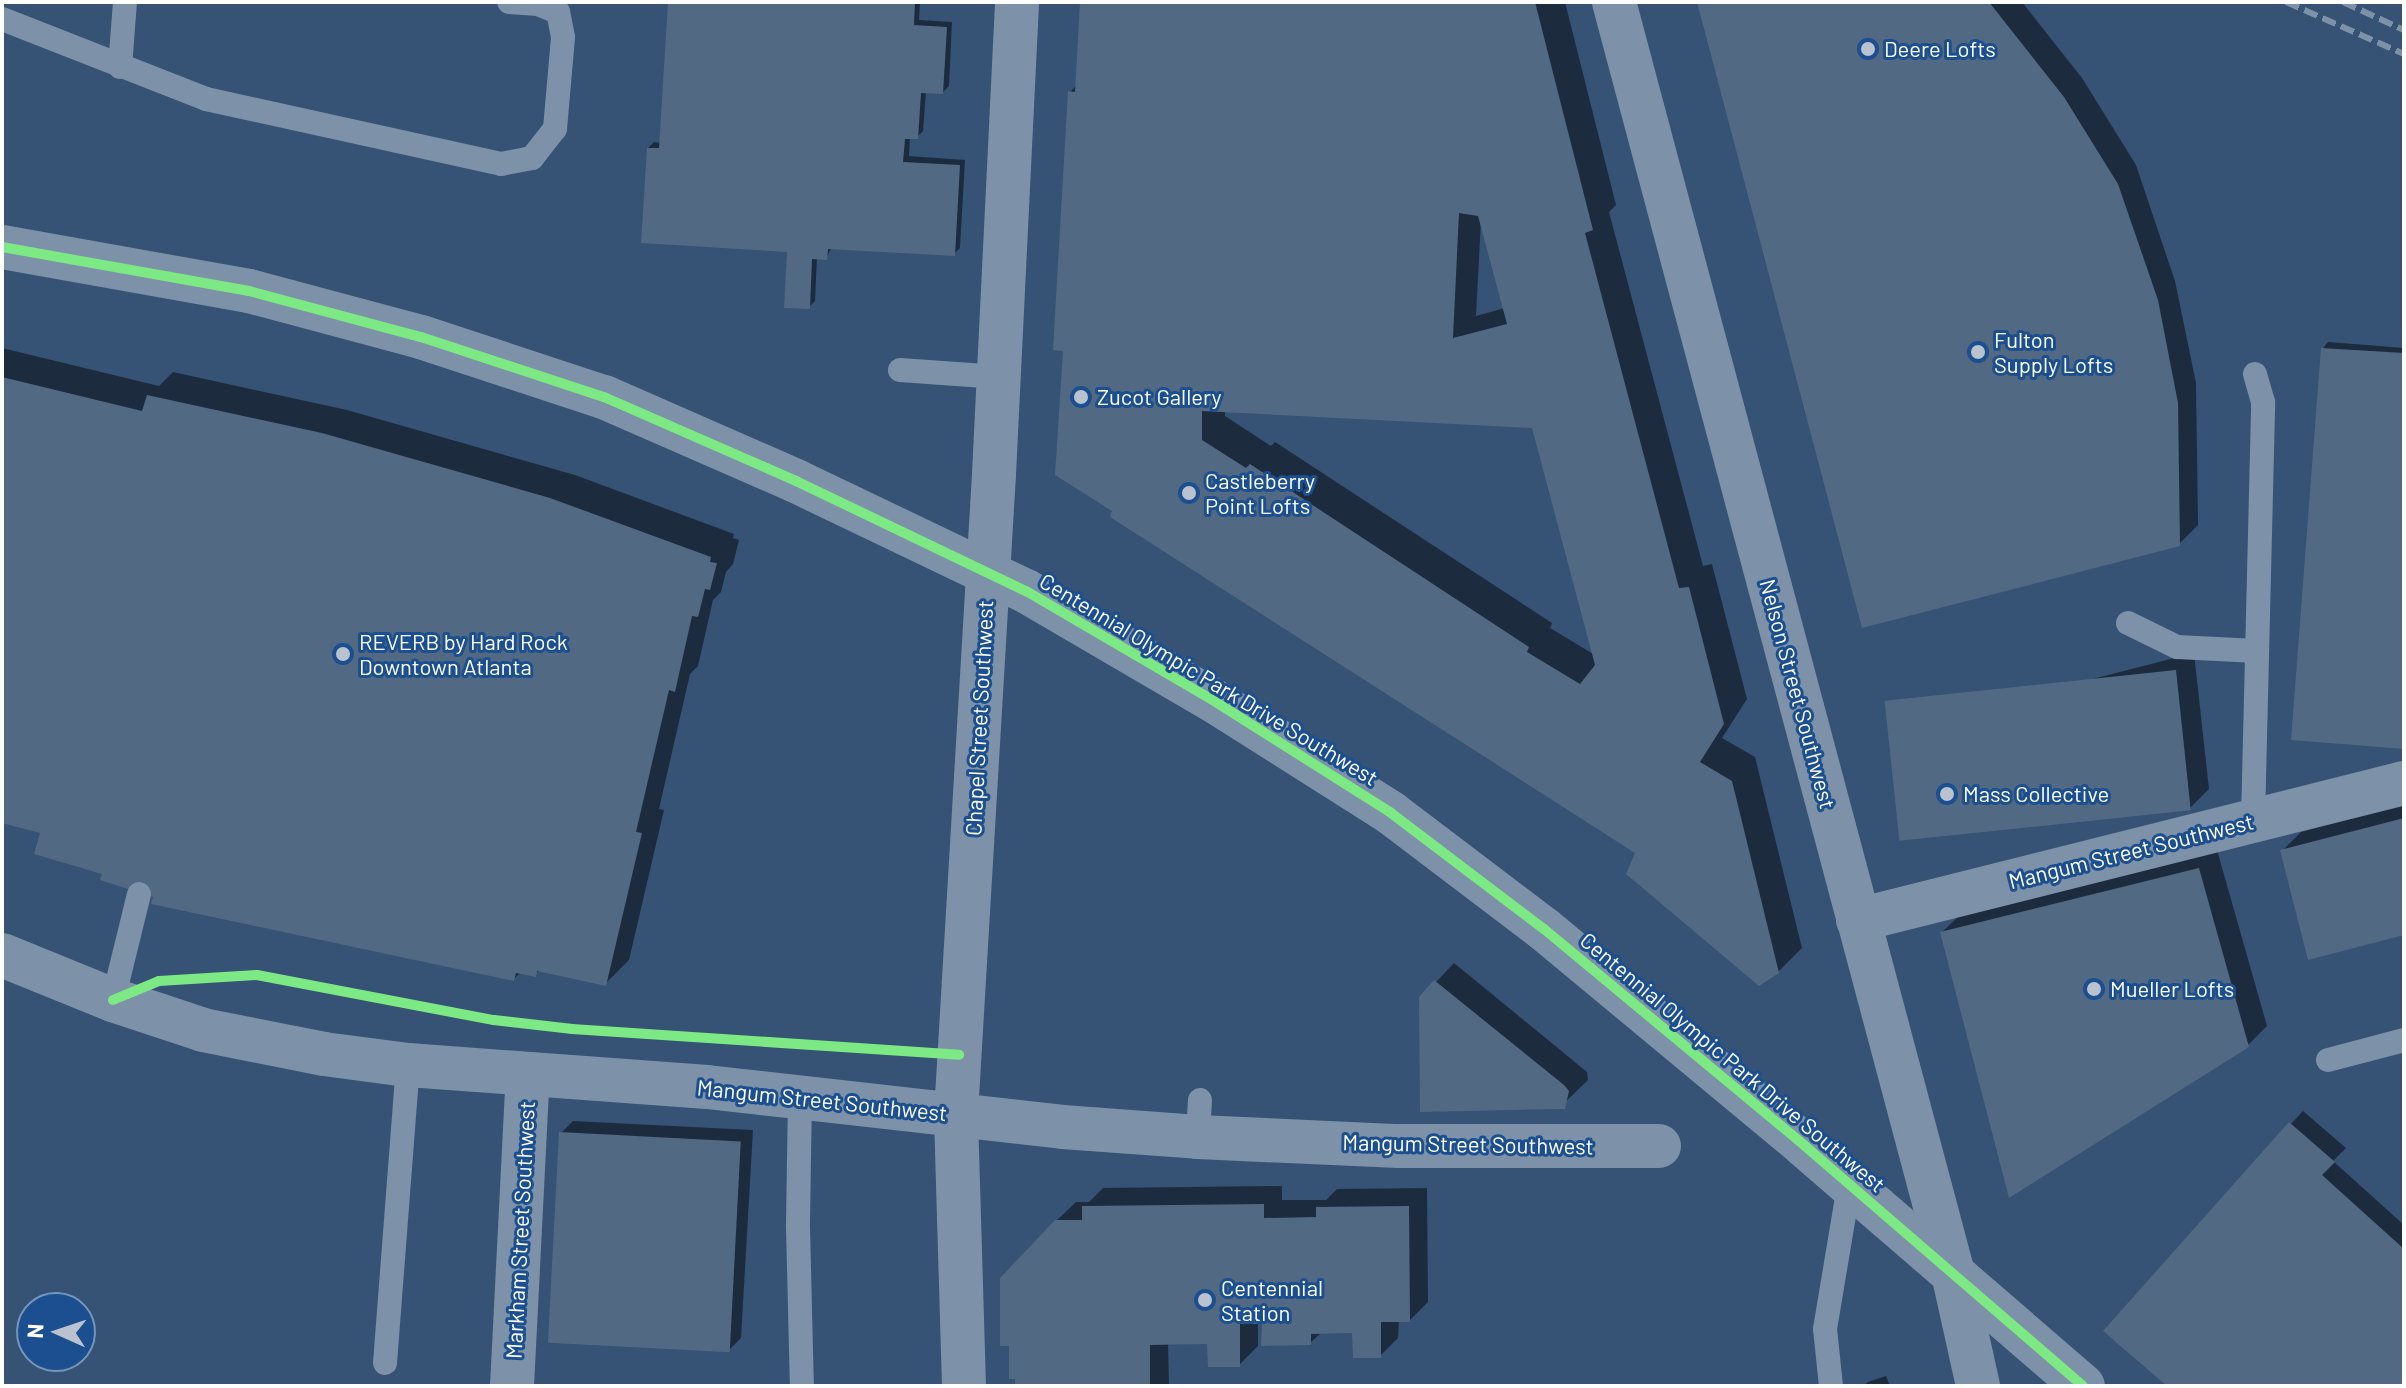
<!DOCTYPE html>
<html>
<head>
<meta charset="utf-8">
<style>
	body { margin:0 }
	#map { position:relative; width:2406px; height:1388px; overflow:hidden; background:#365274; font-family:Barlow,sans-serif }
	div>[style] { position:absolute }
	.shadow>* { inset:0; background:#0007 }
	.building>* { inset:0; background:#526984; transform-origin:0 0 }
	.service>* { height:24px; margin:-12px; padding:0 12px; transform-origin:12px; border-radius:12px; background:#7d92a8 }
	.minor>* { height:44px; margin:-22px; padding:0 22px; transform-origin:22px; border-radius:22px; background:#7d92a8 }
	.tertiary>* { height:44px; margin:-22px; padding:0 22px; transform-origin:22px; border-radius:22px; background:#7d92a8 }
	.rail>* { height:6px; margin-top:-3px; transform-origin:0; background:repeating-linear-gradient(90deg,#7e92a7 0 14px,transparent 0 20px) }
	.cycleway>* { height:10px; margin:-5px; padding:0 5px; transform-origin:5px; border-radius:5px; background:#7ce984 }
	.dots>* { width:22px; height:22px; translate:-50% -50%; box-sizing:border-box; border:4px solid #1b4f8f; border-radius:50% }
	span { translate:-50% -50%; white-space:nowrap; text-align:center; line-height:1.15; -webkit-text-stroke:6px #1b4f8f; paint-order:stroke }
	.poi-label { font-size:22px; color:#fff }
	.left { translate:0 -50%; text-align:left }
	.street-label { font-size:22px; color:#fff }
	.frame { position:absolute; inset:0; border:4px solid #fff; pointer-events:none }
	.north { position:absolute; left:16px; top:1292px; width:80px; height:80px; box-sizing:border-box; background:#1b4f8f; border:2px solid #7695bc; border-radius:50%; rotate:273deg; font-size:22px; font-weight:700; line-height:32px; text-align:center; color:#fff }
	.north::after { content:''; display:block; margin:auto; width:28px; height:36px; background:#b9c2ce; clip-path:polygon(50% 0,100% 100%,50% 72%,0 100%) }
</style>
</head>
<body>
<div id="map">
	<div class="shadow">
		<i style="clip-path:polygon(670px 2px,920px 2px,919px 20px,952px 22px,949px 86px,943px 92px,926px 91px,923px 131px,917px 137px,910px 137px,909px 156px,965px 160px,960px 248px,954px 254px,832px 247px,826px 258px,817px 257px,815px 301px,809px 307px,789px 250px,648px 148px,654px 142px,662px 143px)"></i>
		<i style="clip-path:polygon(evenodd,1082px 2px,1565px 2px,1616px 205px,1609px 212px,1703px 566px,1712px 564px,1747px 699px,1722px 738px,1755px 757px,1802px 948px,1778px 972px,1638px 852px,1115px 511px,1065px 349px,1070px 92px,1078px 84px,1082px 2px,1481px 220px,1505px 308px,1476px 316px,1481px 220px,1082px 2px,1225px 410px,1534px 426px,1595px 655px,1550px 628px,1552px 623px,1275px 442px,1271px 446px,1225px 416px,1225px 410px)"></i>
		<i style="clip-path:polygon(1699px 2px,2022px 2px,2082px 78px,2136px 165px,2175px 281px,2196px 383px,2198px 525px,2179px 544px)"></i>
		<i style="clip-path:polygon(2328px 342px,2404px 348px,2404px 747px,2323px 348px)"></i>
		<i style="clip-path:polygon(2px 348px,159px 386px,173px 372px,347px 410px,575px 475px,734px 534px,733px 538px,739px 540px,733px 564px,726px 572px,721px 592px,713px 600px,698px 666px,690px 674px,659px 809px,664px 810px,629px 960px,605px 984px,540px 970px,535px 974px,521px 972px,514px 979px,155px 896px,104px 873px,42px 831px,2px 821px)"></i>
		<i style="clip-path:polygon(2194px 653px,2209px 789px,2190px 808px,1894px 743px,1913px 725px)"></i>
		<i style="clip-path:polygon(2404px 805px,2404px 933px,2282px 851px,2301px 832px)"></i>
		<i style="clip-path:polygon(2217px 850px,2267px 1026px,2248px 1045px,1942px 932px,1961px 914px)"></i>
		<i style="clip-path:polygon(1454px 963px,1587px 1072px,1588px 1080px,1558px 1109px,1422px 1110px,1421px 998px)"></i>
		<i style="clip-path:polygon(2303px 1111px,2346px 1148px,2333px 1161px,2404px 1225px,2404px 1386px,2170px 1386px,2291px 1124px)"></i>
		<i style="clip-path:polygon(573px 1121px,753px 1130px,741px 1338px,729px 1350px,561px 1133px)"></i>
		<i style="clip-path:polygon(1282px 1186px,1282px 1200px,1326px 1200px,1337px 1189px,1427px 1188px,1428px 1302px,1410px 1320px,1399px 1320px,1398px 1338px,1380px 1356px,1354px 1331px,1322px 1332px,1310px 1343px,1258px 1322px,1258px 1346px,1239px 1365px,1209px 1342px,1168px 1343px,1169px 1386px,1017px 1386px,1056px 1221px,1076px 1202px,1089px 1202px,1103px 1188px)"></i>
		<i style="clip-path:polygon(1886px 1376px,1890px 1386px,1864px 1386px,1868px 1382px)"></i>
	</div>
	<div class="building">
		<i style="clip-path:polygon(668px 2px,915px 2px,914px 25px,947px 27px,943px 94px,921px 93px,918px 139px,905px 139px,903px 162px,960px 165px,955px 256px,828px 249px,827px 260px,812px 259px,810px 309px,784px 308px,787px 252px,641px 243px,647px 148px,659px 148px)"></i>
		<i style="clip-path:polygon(evenodd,1080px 2px,1535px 2px,1593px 230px,1585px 233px,1679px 588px,1689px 587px,1724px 724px,1700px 762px,1732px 781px,1779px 973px,1759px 986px,1626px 874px,1635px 853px,1110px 517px,1112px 511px,1055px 475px,1063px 351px,1053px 350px,1068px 91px,1075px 92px,1080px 2px,1459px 213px,1478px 216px,1507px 324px,1453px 338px,1459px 213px,1080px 2px,1202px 411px,1532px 428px,1595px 665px,1580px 684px,1527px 652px,1529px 647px,1250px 464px,1246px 468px,1202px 440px,1202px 411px)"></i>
		<i style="clip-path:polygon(1697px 2px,1989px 2px,2064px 97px,2118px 184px,2158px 300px,2178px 403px,2180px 546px,1862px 628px)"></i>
		<i style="clip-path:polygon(2321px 348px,2404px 353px,2404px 749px,2291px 740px)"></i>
		<i style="clip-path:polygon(2px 377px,142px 411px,147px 395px,322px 433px,550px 498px,711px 557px,710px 562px,717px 563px,710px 590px,705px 589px,698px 617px,692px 616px,675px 692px,669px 690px,636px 832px,642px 833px,606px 986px,537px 971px,536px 977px,516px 973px,514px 981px,151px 904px,153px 897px,100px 880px,102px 874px,34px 854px,40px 833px,2px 823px)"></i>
		<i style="left:2176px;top:670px;width:141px;height:293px;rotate:84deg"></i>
		<i style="clip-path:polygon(2404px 818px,2404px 935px,2308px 960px,2280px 850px)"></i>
		<i style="clip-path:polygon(2199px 868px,2249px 1047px,2009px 1198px,1940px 932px)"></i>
		<i style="clip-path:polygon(1434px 980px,1564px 1085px,1569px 1091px,1565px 1109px,1420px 1112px,1419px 997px)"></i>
		<i style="clip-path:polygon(2289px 1122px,2335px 1162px,2322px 1175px,2404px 1249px,2404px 1386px,2167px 1386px,2103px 1331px)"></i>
		<i style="left:559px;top:1132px;width:182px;height:211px;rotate:3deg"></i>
		<i style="clip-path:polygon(1264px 1204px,1264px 1218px,1316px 1217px,1316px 1207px,1409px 1206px,1410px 1322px,1381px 1322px,1381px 1358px,1353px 1358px,1352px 1333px,1311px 1334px,1311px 1345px,1261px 1346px,1262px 1324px,1240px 1324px,1240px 1367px,1208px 1367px,1207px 1344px,1150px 1345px,1150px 1386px,1015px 1386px,1015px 1379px,1009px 1379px,1009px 1346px,1000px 1346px,1000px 1278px,1055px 1220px,1082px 1220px,1082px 1206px)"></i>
	</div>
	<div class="service">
		<i style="left:2px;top:19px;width:219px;rotate:21.4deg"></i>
		<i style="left:206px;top:99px;width:302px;rotate:12.4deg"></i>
		<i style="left:501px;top:164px;width:32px;rotate:-11deg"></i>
		<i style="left:532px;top:158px;width:37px;rotate:-52deg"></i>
		<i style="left:555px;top:129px;width:92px;rotate:-85deg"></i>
		<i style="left:563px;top:37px;width:25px;rotate:-101deg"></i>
		<i style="left:558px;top:12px;width:22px;rotate:-158deg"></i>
		<i style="left:538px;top:4px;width:29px;rotate:-176deg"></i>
		<i style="left:120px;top:67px;width:65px;rotate:-85.6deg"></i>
		<i style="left:900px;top:370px;width:99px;rotate:4deg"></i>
		<i style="left:2128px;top:623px;width:55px;rotate:26.1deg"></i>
		<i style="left:2177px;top:647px;width:80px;rotate:2.9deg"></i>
		<i style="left:2253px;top:820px;width:418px;rotate:-88.6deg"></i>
		<i style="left:2263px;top:402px;width:29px;rotate:-106deg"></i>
		<i style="left:113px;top:1000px;width:109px;rotate:-76.2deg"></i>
		<i style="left:2328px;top:1060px;width:79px;rotate:-14.7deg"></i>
		<i style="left:800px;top:1096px;width:131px;rotate:90.9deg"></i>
		<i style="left:798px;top:1227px;width:159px;rotate:88.6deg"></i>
		<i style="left:1198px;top:1137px;width:37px;rotate:-87deg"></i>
		<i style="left:385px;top:1363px;width:299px;rotate:-85.6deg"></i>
		<i style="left:1831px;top:1386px;width:57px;rotate:-96deg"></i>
		<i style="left:1825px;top:1329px;width:145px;rotate:-80.5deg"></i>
	</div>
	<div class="minor">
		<i style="left:1614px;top:2px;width:1315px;rotate:75.07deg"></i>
		<i style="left:1953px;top:1273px;width:116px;rotate:77.5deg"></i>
		<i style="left:1858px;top:920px;width:563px;rotate:-14.09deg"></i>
		<i style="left:2px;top:955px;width:120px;rotate:22.1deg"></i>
		<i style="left:113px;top:1000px;width:95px;rotate:18.4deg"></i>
		<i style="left:203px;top:1030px;width:123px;rotate:11.2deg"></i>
		<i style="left:324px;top:1054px;width:85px;rotate:7.5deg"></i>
		<i style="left:408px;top:1065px;width:300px;rotate:4.2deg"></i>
		<i style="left:707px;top:1087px;width:358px;rotate:6.4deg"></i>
		<i style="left:1063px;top:1127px;width:135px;rotate:4.2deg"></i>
		<i style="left:1198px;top:1137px;width:201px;rotate:2.6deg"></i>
		<i style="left:1399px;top:1146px;width:260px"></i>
		<i style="left:512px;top:1386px;width:311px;rotate:-87.1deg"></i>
		<i style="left:964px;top:1386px;width:272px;rotate:-91.7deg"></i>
		<i style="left:956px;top:1114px;width:641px;rotate:-86.6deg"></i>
		<i style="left:994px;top:474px;width:473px;rotate:-87.2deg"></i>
	</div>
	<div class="tertiary">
		<i style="left:2px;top:247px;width:251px;rotate:10.1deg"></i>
		<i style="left:249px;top:291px;width:178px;rotate:15deg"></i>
		<i style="left:421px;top:337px;width:193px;rotate:18.2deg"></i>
		<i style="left:604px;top:397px;width:210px;rotate:23.6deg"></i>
		<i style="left:796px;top:481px;width:255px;rotate:25.6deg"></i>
		<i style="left:1026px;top:591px;width:214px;rotate:30.3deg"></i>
		<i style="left:1211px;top:699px;width:213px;rotate:32.3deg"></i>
		<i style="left:1391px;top:813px;width:192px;rotate:37.2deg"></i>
		<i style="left:1544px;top:929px;width:339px;rotate:39.7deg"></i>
		<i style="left:1805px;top:1146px;width:367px;rotate:40.8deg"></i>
	</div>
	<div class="rail">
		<i style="left:2286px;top:2px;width:129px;rotate:23.8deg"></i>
		<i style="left:2343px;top:2px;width:67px;rotate:24.7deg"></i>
	</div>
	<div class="cycleway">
		<i style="left:2px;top:247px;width:251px;rotate:10.1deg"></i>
		<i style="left:249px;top:291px;width:178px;rotate:15deg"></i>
		<i style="left:421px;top:337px;width:193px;rotate:18.2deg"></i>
		<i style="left:604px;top:397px;width:210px;rotate:23.6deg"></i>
		<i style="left:796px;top:481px;width:255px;rotate:25.6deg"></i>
		<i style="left:1026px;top:591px;width:214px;rotate:30.3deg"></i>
		<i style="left:1211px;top:699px;width:213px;rotate:32.3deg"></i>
		<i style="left:1391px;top:813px;width:192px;rotate:37.2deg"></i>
		<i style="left:1544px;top:929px;width:339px;rotate:39.7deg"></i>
		<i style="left:1805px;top:1146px;width:367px;rotate:40.8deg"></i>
		<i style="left:113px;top:1000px;width:50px;rotate:-22.4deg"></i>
		<i style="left:159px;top:981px;width:98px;rotate:-3.5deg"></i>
		<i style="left:257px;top:975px;width:241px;rotate:10.8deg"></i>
		<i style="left:494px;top:1020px;width:79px;rotate:6.6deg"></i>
		<i style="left:572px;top:1029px;width:388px;rotate:3.8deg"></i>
	</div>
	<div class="dots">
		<i style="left:1868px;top:49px;background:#b9c2ce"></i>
		<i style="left:1978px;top:352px;background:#b9c2ce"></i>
		<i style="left:1081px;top:397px;background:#b9c2ce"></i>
		<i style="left:1189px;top:493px;background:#b9c2ce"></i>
		<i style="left:343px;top:654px;background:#b9c2ce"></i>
		<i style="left:1947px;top:794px;background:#b9c2ce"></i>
		<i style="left:2094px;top:989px;background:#b9c2ce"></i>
		<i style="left:1205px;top:1300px;background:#b9c2ce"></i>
	</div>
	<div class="poi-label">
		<span class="left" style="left:1884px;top:49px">Deere Lofts</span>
		<span class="left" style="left:1994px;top:352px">Fulton<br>Supply Lofts</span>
		<span class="left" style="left:1097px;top:397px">Zucot Gallery</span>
		<span class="left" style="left:1205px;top:493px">Castleberry<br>Point Lofts</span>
		<span class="left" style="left:359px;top:654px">REVERB by Hard Rock<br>Downtown Atlanta</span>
		<span class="left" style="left:1963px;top:794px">Mass Collective</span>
		<span class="left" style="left:2110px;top:989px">Mueller Lofts</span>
		<span class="left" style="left:1221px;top:1300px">Centennial<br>Station</span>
	</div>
	<div class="street-label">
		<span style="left:1209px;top:679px;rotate:31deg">Centennial Olympic Park Drive Southwest</span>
		<span style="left:1798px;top:694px;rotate:75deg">Nelson Street Southwest</span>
		<span style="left:979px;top:718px;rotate:-87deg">Chapel Street Southwest</span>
		<span style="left:2131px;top:851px;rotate:-14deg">Mangum Street Southwest</span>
		<span style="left:1733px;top:1062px;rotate:40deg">Centennial Olympic Park Drive Southwest</span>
		<span style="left:822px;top:1100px;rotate:6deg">Mangum Street Southwest</span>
		<span style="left:1468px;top:1144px;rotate:1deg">Mangum Street Southwest</span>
		<span style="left:520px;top:1230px;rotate:-87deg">Markham Street Southwest</span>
	</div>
	<div class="frame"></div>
	<div class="north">N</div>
</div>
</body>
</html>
